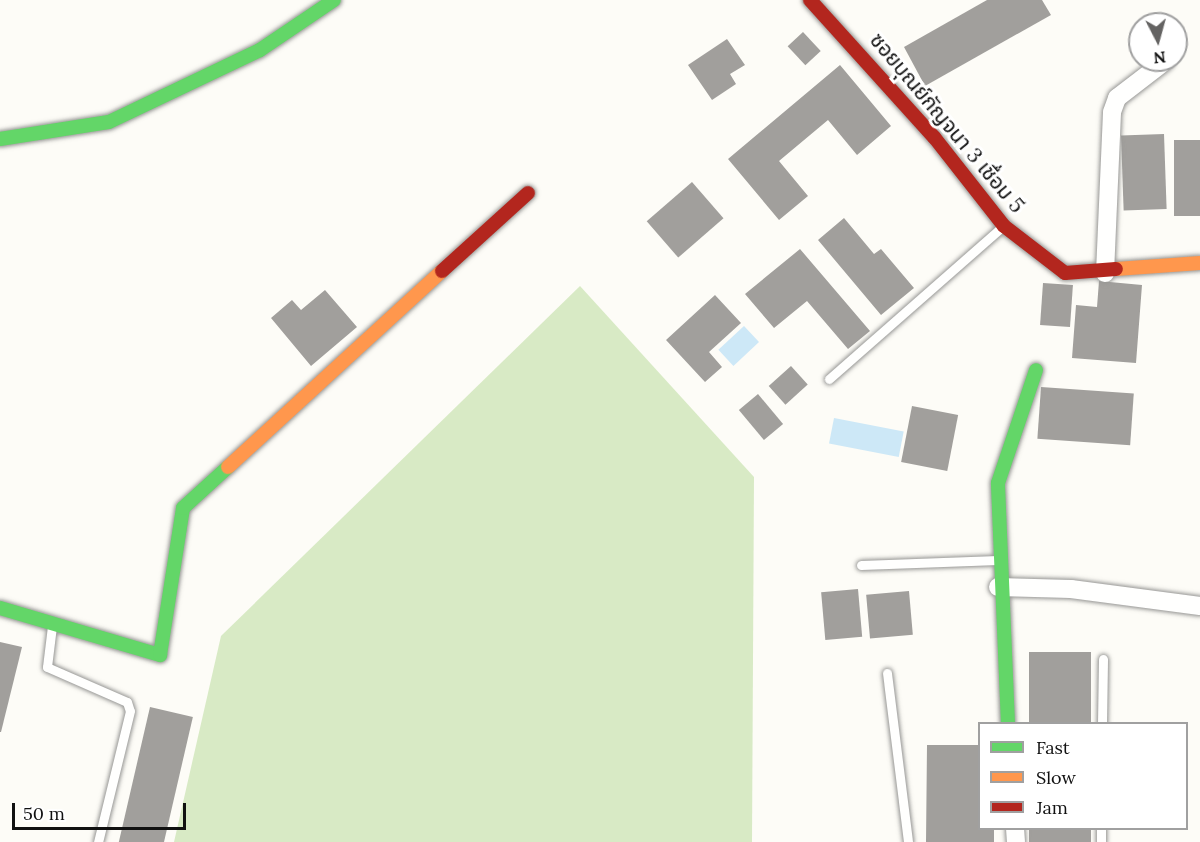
<!DOCTYPE html>
<html>
<head>
<meta charset="utf-8">
<style>
	body { margin:0 }
	#map { position:relative; width:1200px; height:842px; overflow:hidden; background:#fdfcf7; font-family:Lora,"Noto Sans Thai",serif }
	div>[style] { position:absolute }
	.forest>* { inset:0; background:#d8eac5 }
	.water>* { inset:0; background:#cde8f7; transform-origin:0 0 }
	.building>* { inset:0; background:#a19f9c; transform-origin:0 0 }
	.roads { filter:drop-shadow(0 0 2px #979795) drop-shadow(0 0 2px #979795) }
	.lane>* { height:9px; margin:-4.5px; padding:0 4.5px; transform-origin:4.5px; border-radius:4.5px; background:#fffffe }
	.street>* { height:18px; margin:-9px; padding:0 9px; transform-origin:9px; border-radius:9px; background:#fffffe }
	.fast>* { height:14px; margin:-7px; padding:0 7px; transform-origin:7px; border-radius:7px; background:#63d668 }
	.slow>* { height:14px; margin:-7px; padding:0 7px; transform-origin:7px; border-radius:7px; background:#ff974d }
	.jam>* { height:14px; margin:-7px; padding:0 7px; transform-origin:7px; border-radius:7px; background:#b3261e }
	span { translate:-50% -50%; white-space:nowrap; text-align:center; line-height:1.15; -webkit-text-stroke:6px #fff; paint-order:stroke }
	.street-label { font-size:21px; color:#111 }
	.legend { position:absolute; left:978px; top:722px; width:210px; height:108px; box-sizing:border-box; background:#fff; border:2px solid #a0a0a0; margin:0; padding:8px 10px; list-style:none; font-size:18px; color:#111 }
	.legend li { display:flex; align-items:center; gap:12px; height:30px }
	.legend b { width:30px; border:2px solid #a0a0a0 }
	.north { position:absolute; left:1128px; top:12px; width:60px; height:60px; box-sizing:border-box; background:#fff; border:2px solid #a0a0a0; border-radius:50%; rotate:174deg; font-size:16px; font-weight:700; line-height:24px; text-align:center; color:#111 }
	.north::after { content:''; display:block; margin:auto; width:21px; height:27px; background:#646362; clip-path:polygon(50% 0,100% 100%,50% 72%,0 100%) }
	.scale { position:absolute; left:12px; top:803px; width:174px; height:27px; box-sizing:border-box; border:3px solid #111; border-top:0; padding-left:8px; font-size:18px; line-height:21px; white-space:nowrap; color:#111; -webkit-text-stroke:4px #fff; paint-order:stroke }
</style>
</head>
<body>
<div id="map">
	<div class="forest">
		<i style="clip-path:polygon(580px 286px,754px 477px,752px 842px,174px 842px,221px 636px)"></i>
	</div>
	<div class="water">
		<i style="left:744px;top:326px;width:22px;height:35px;rotate:47deg"></i>
		<i style="left:834px;top:418px;width:71px;height:26px;rotate:11deg"></i>
	</div>
	<div class="building">
		<i style="clip-path:polygon(987px 0,1042px 0,1051px 15px,925px 86px,904px 47px)"></i>
		<i style="left:803px;top:32px;width:26px;height:21px;rotate:47deg"></i>
		<i style="clip-path:polygon(727px 39px,745px 65px,730px 74px,736px 84px,712px 100px,688px 65px)"></i>
		<i style="clip-path:polygon(840px 65px,891px 126px,857px 155px,828px 120px,779px 161px,808px 196px,779px 220px,728px 159px)"></i>
		<i style="left:1164px;top:134px;width:75px;height:43px;rotate:88deg"></i>
		<i style="left:1174px;top:140px;width:26px;height:76px"></i>
		<i style="left:692px;top:182px;width:48px;height:60px;rotate:49deg"></i>
		<i style="clip-path:polygon(844px 218px,874px 254px,881px 249px,914px 288px,881px 315px,818px 240px)"></i>
		<i style="clip-path:polygon(800px 249px,870px 331px,848px 349px,807px 301px,774px 328px,745px 294px)"></i>
		<i style="clip-path:polygon(1099px 281px,1142px 285px,1136px 363px,1072px 358px,1076px 305px,1097px 307px)"></i>
		<i style="left:1043px;top:283px;width:30px;height:42px;rotate:4deg"></i>
		<i style="clip-path:polygon(325px 290px,357px 327px,311px 366px,271px 318px,292px 300px,301px 310px)"></i>
		<i style="clip-path:polygon(715px 295px,741px 323px,709px 352px,722px 367px,705px 382px,666px 340px)"></i>
		<i style="left:791px;top:366px;width:25px;height:30px;rotate:48deg"></i>
		<i style="left:1041px;top:387px;width:93px;height:52px;rotate:4deg"></i>
		<i style="left:758px;top:394px;width:39px;height:25px;rotate:50deg"></i>
		<i style="left:912px;top:406px;width:47px;height:57px;rotate:11deg"></i>
		<i style="left:858px;top:589px;width:48px;height:37px;rotate:85deg"></i>
		<i style="left:909px;top:591px;width:44px;height:43px;rotate:85deg"></i>
		<i style="clip-path:polygon(0 642px,22px 647px,1px 732px,0 732px)"></i>
		<i style="left:1029px;top:652px;width:62px;height:72px"></i>
		<i style="left:150px;top:707px;width:44px;height:139px;rotate:13deg"></i>
		<i style="clip-path:polygon(927px 745px,980px 745px,980px 828px,994px 828px,994px 842px,926px 842px)"></i>
		<i style="left:1029px;top:828px;width:62px;height:14px"></i>
	</div>
	<div class="roads">
		<div class="lane">
			<i style="left:829px;top:379px;width:230px;rotate:-41.3deg"></i>
			<i style="left:861px;top:565px;width:137px;rotate:-2.1deg"></i>
			<i style="left:52px;top:626px;width:41px;rotate:97deg"></i>
			<i style="left:47px;top:667px;width:87px;rotate:23.6deg"></i>
			<i style="left:127px;top:702px;width:9px;rotate:72deg"></i>
			<i style="left:130px;top:711px;width:135px;rotate:103.7deg"></i>
			<i style="left:887px;top:673px;width:170px;rotate:82.9deg"></i>
			<i style="left:1102px;top:724px;width:65px;rotate:-89.1deg"></i>
			<i style="left:1101px;top:842px;width:14px;rotate:-90deg"></i>
		</div>
		<div class="street">
			<i style="left:1105px;top:273px;width:161px;rotate:-87.5deg"></i>
			<i style="left:1112px;top:112px;width:15px;rotate:-70deg"></i>
			<i style="left:1117px;top:98px;width:61px;rotate:-37.6deg"></i>
			<i style="left:998px;top:587px;width:73px;rotate:1.6deg"></i>
			<i style="left:1071px;top:589px;width:130px;rotate:7.5deg"></i>
			<i style="left:1015px;top:828px;width:14px;rotate:86deg"></i>
		</div>
		<div class="fast">
			<i style="left:0;top:139px;width:110px;rotate:-8.9deg"></i>
			<i style="left:109px;top:122px;width:167px;rotate:-25.5deg"></i>
			<i style="left:260px;top:50px;width:89px;rotate:-34deg"></i>
			<i style="left:0;top:608px;width:167px;rotate:16.4deg"></i>
			<i style="left:160px;top:655px;width:149px;rotate:-81.1deg"></i>
			<i style="left:183px;top:508px;width:61px;rotate:-42.3deg"></i>
			<i style="left:1008px;top:724px;width:241px;rotate:-92.4deg"></i>
			<i style="left:998px;top:483px;width:119px;rotate:-71.4deg"></i>
		</div>
		<div class="slow">
			<i style="left:1116px;top:269px;width:84px;rotate:-4.1deg"></i>
			<i style="left:228px;top:467px;width:290px;rotate:-42.5deg"></i>
		</div>
		<div class="jam">
			<i style="left:810px;top:0;width:185px;rotate:47.9deg"></i>
			<i style="left:934px;top:137px;width:113px;rotate:51.8deg"></i>
			<i style="left:1004px;top:226px;width:77px;rotate:37.6deg"></i>
			<i style="left:1065px;top:273px;width:51px;rotate:-4.5deg"></i>
			<i style="left:442px;top:271px;width:116px;rotate:-42.2deg"></i>
		</div>
	</div>
	<div class="street-label">
		<span style="left:947px;top:123px;rotate:50deg">ซอยบุณย์กัญจนา 3 เชื่อม 5</span>
	</div>
	<ul class="legend">
	<li><b style="height:8px;background:#63d668"></b>Fast</li>
	<li><b style="height:8px;background:#ff974d"></b>Slow</li>
	<li><b style="height:8px;background:#b3261e"></b>Jam</li>
	</ul>
	<div class="north">N</div>
	<div class="scale">50 m</div>
</div>
</body>
</html>
